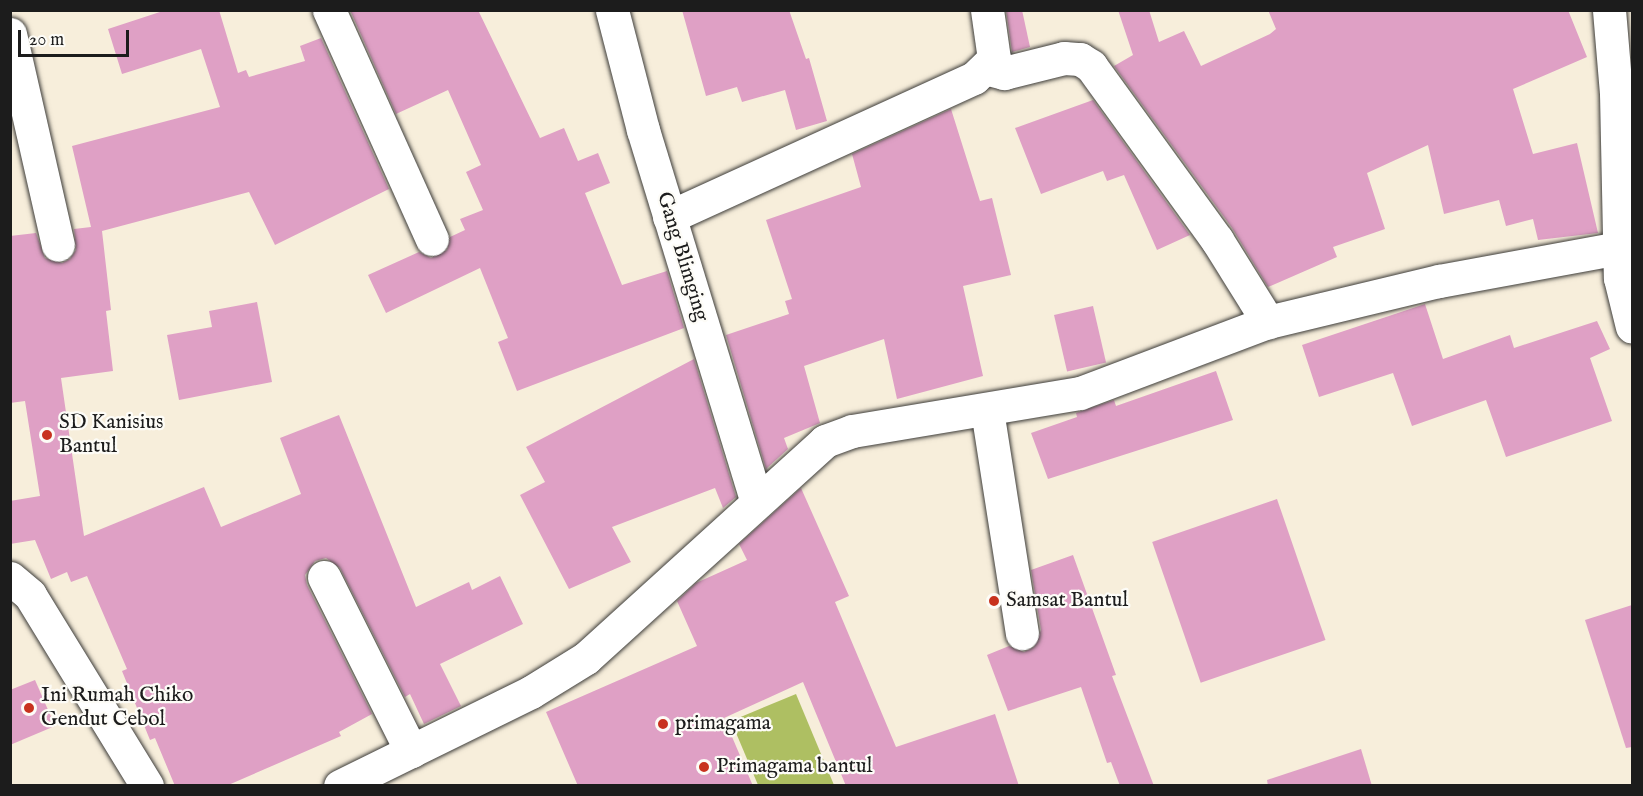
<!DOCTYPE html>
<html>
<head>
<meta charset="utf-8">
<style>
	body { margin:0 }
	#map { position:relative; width:1643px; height:796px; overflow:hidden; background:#f7eedb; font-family:"IM FELL English",serif }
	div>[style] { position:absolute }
	.green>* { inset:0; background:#aebf62 }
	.building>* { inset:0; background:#dfa0c5; transform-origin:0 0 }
	.roads { filter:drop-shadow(0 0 2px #3d3c39) drop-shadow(0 0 2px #3d3c39) }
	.minor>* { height:33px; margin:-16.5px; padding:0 16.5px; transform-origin:16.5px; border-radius:16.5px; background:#fff }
	.dots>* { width:16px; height:16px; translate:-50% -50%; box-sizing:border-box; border:3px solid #fdfcf7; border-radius:50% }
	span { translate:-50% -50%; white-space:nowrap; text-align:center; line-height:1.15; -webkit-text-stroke:4.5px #fdfcf7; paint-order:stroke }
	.street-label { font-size:21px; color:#1c1c1c }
	.poi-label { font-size:21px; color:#1c1c1c }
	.left { translate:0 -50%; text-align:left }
	.frame { position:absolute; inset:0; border:12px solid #1c1c1c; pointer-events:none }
	.scale { position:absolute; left:18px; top:30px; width:111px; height:27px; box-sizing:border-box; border:3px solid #1c1c1c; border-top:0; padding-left:8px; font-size:18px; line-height:21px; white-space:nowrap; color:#1c1c1c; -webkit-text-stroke:4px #fdfcf7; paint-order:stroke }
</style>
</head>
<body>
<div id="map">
	<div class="green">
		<i style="clip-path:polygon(796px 694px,834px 785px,758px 785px,731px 721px)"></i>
	</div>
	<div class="building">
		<i style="clip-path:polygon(166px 10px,219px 10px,238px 73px,246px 70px,249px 77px,305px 61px,300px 46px,321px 38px,389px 189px,275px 245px,249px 192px,102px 231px,111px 310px,106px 311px,113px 371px,61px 378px,84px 536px,204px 487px,221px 527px,301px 494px,280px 438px,339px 415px,416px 607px,469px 582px,472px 590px,500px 576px,523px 624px,440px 664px,461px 706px,424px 724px,410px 694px,405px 697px,340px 568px,326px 558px,315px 561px,305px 575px,307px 585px,372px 714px,339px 732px,341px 736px,226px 786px,175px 786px,155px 738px,150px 740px,122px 671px,127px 669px,87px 576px,71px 582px,67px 572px,51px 579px,35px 540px,10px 544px,10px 501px,40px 496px,25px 401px,10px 403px,10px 236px,36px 233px,45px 258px,62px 263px,70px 259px,76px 250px,74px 229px,91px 227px,72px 146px,220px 107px,201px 49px,122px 74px,108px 29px)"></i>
		<i style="clip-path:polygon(350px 10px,478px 10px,540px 138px,564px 128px,578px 161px,598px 153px,610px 183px,585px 193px,622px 285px,667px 271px,684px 328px,517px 391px,498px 342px,508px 338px,480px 268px,386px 313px,368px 275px,419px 252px,431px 258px,447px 250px,450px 237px,465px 230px,460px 219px,483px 210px,466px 172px,481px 165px,448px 90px,396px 114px)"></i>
		<i style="clip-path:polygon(682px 10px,789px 10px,806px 59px,809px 58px,827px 121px,796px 130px,785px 90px,742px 102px,737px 87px,706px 96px)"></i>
		<i style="clip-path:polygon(1006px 10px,1022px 10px,1030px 47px,1012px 52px)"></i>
		<i style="clip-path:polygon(1118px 10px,1149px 10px,1159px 42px,1184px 31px,1201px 66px,1270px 34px,1276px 29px,1268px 10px,1568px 10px,1587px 57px,1513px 89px,1533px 154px,1577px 143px,1598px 233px,1538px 240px,1533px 219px,1506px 226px,1499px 200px,1444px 214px,1428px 145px,1367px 173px,1385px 229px,1333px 247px,1337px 257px,1268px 287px,1232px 228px,1114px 66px,1133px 55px)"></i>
		<i style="clip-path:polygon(1093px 100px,1190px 235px,1157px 250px,1124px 175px,1107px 181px,1103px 171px,1041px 194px,1015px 128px)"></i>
		<i style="clip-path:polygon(951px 109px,980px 201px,992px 198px,1011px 275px,963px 286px,983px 376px,897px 399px,884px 339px,804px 366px,820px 423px,784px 438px,788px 449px,766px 469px,726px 335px,789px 314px,785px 301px,792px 299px,766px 220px,861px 187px,852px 154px)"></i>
		<i style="clip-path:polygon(257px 302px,272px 382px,179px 400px,167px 335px,212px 327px,209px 311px)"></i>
		<i style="clip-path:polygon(1425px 304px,1443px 359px,1510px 335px,1514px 348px,1597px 321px,1610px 349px,1590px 358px,1612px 421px,1506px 457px,1486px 400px,1412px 426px,1393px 373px,1319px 397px,1302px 345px)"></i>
		<i style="left:1093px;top:306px;width:58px;height:40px;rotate:77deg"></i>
		<i style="clip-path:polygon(694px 359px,736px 497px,723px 508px,715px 488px,612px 527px,631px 562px,569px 589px,520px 495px,545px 482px,526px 447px)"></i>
		<i style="clip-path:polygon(1216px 371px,1233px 420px,1048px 479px,1031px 433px,1077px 417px,1076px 413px,1114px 400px,1116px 406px)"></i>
		<i style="clip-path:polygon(801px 488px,849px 596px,835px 602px,896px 747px,995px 714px,1019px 786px,846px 786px,803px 682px,724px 718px,753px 786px,578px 786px,546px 712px,697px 646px,677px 601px,696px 583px,747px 560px,739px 544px)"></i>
		<i style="left:1277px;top:499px;width:149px;height:132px;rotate:71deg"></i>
		<i style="clip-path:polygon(1073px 555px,1116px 675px,1112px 676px,1154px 786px,1120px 786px,1111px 762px,1107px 763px,1081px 687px,1008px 711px,987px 655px,1009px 646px,1024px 652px,1034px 647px,1041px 630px,1031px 570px)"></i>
		<i style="clip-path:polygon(1632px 605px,1632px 747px,1626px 748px,1585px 620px)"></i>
		<i style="clip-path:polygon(35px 680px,55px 726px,10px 745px,10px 690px)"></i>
		<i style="clip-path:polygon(1361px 749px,1372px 786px,1268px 786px,1267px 780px)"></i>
	</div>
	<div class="roads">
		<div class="minor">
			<i style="left:329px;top:10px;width:251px;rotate:65.8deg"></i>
			<i style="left:612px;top:10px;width:124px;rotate:75.5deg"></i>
			<i style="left:643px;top:130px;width:389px;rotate:73deg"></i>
			<i style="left:1609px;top:10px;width:83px;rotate:85.2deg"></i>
			<i style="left:1616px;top:93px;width:185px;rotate:88.8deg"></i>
			<i style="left:1620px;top:278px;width:50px;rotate:76.2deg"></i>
			<i style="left:10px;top:34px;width:216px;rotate:77.2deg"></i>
			<i style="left:985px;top:68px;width:20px;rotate:15deg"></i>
			<i style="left:1004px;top:73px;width:62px;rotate:-14deg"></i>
			<i style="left:1064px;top:58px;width:16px;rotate:4deg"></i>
			<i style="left:1080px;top:59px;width:13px;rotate:32deg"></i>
			<i style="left:1091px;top:66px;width:215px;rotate:54.1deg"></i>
			<i style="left:1217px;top:240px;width:97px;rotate:58.1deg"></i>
			<i style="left:669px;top:217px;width:335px;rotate:-24.5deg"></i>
			<i style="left:974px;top:78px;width:28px;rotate:-44deg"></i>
			<i style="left:994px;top:59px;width:49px;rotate:-98.1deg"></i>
			<i style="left:987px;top:410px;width:226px;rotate:81.1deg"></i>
			<i style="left:324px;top:577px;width:195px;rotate:63.4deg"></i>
			<i style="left:10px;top:578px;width:26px;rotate:40deg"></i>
			<i style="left:30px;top:595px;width:224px;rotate:58.5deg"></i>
			<i style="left:340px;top:786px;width:213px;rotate:-26.2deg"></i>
			<i style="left:531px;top:692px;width:65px;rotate:-31.7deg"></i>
			<i style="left:586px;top:658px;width:323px;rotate:-42.2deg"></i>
			<i style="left:825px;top:441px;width:29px;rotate:-20deg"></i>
			<i style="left:852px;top:431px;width:231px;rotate:-9.5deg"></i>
			<i style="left:1080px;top:393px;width:201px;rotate:-20.7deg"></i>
			<i style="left:1268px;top:322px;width:176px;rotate:-13.5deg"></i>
			<i style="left:1439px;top:281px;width:183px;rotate:-10.4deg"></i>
		</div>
	</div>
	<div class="dots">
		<i style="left:47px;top:435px;background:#c8321e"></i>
		<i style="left:994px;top:601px;background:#c8321e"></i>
		<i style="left:29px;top:708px;background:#c8321e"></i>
		<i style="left:663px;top:724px;background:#c8321e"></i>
		<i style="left:704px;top:767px;background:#c8321e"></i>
	</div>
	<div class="street-label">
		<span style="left:682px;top:257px;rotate:73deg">Gang Blimging</span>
	</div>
	<div class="poi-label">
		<span class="left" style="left:59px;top:435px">SD Kanisius<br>Bantul</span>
		<span class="left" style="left:1006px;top:601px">Samsat Bantul</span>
		<span class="left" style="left:41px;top:708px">Ini Rumah Chiko<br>Gendut Cebol</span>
		<span class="left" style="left:675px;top:724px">primagama</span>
		<span class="left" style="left:716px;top:767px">Primagama bantul</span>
	</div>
	<div class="frame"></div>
	<div class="scale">20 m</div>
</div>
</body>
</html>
